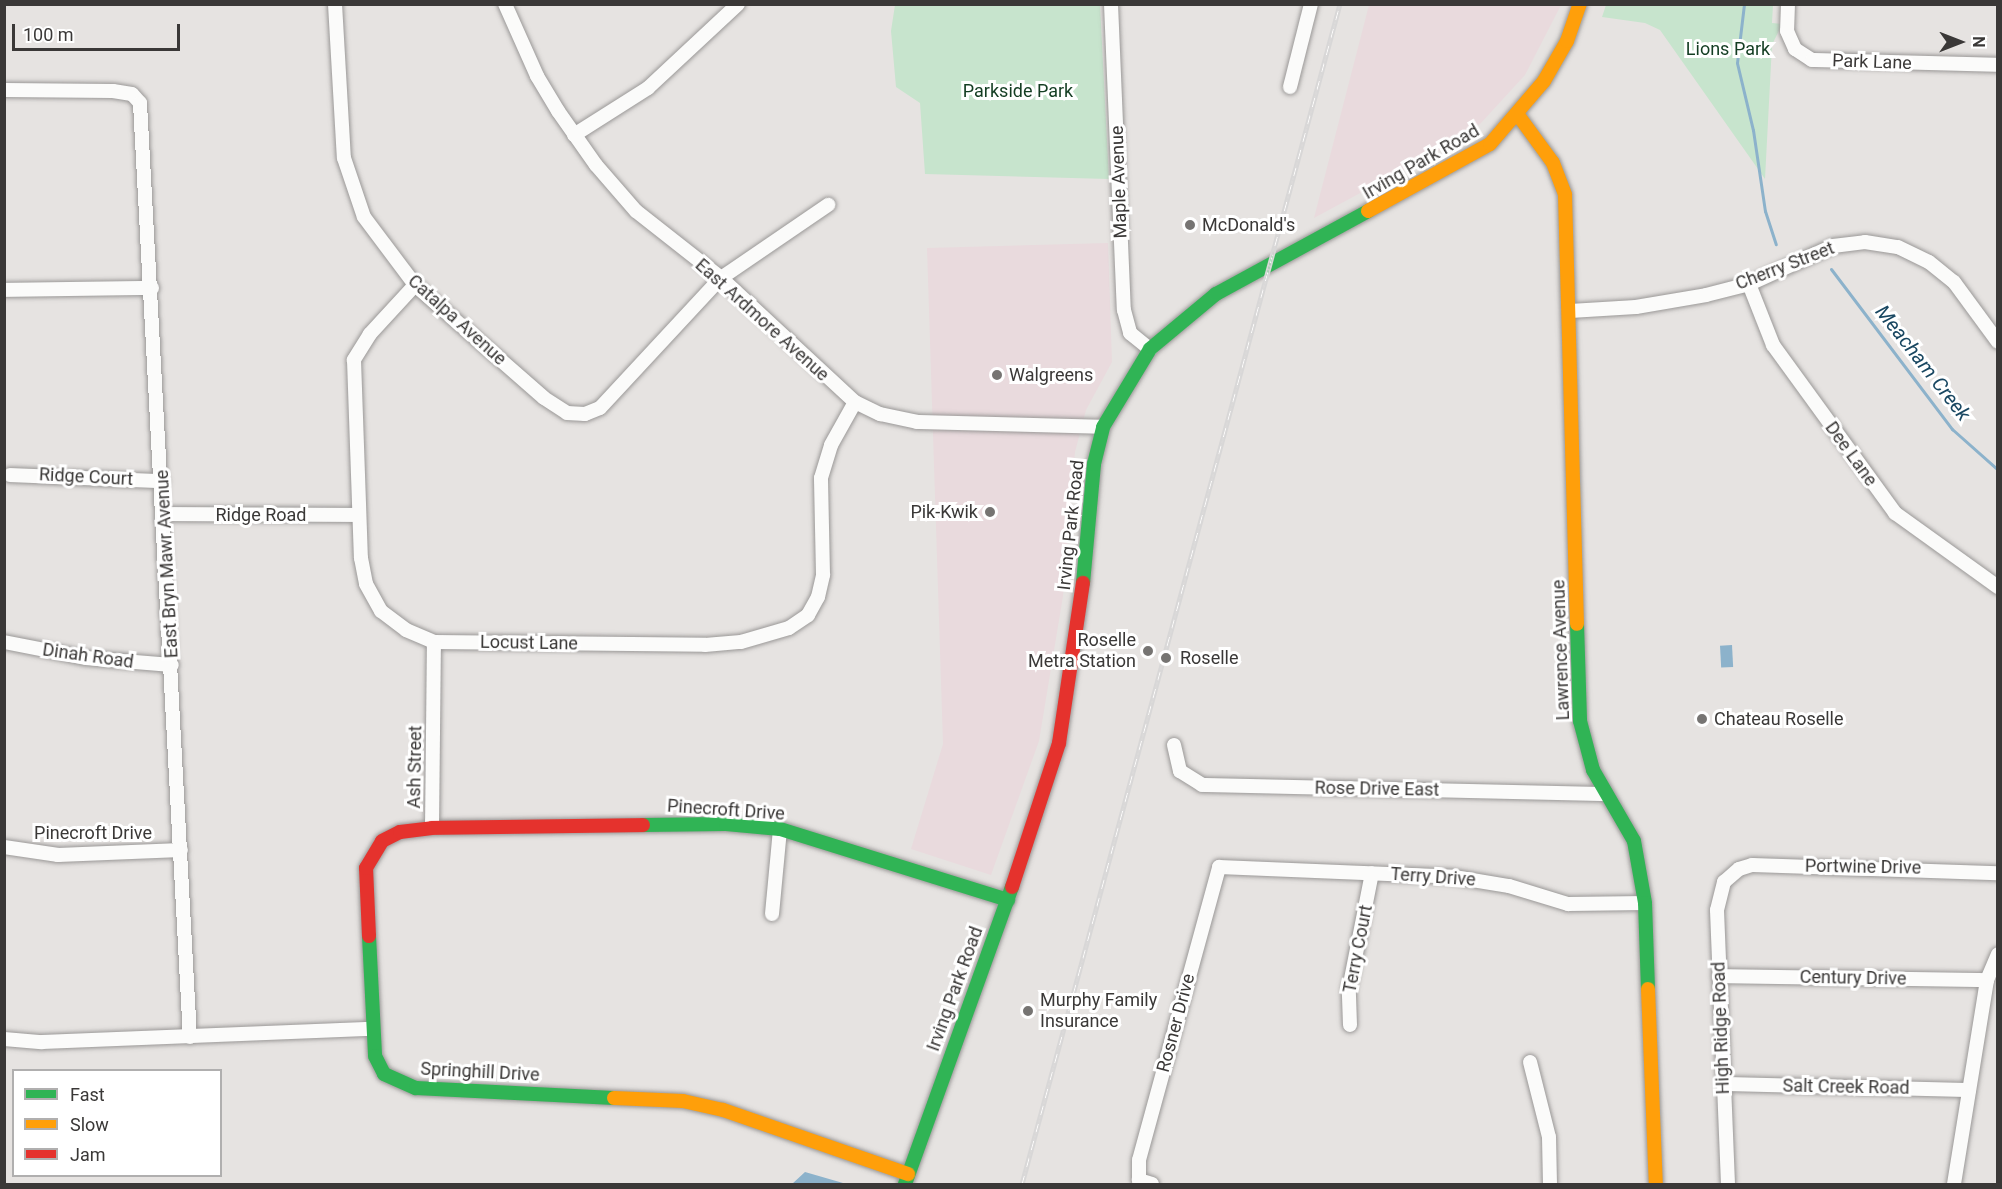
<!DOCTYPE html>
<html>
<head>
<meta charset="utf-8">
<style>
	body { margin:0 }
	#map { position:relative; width:2002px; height:1189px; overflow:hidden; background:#e6e3e1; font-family:Roboto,sans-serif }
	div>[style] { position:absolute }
	.commercial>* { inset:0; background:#e9dadd }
	.green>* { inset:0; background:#c7e4cd }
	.water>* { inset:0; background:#8cb2cb; transform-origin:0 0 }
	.stream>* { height:3px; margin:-1.5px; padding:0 1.5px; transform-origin:1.5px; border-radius:1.5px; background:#8cb2cb }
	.roads { filter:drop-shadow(0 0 2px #9a9897) drop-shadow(0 0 2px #9a9897) }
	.street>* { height:14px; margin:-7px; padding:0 7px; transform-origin:7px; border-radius:7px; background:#fbfbfa }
	.fast>* { height:14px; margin:-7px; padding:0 7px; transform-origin:7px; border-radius:7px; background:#30b455 }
	.slow>* { height:14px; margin:-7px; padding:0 7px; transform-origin:7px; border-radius:7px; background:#ff9f0a }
	.jam>* { height:14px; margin:-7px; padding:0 7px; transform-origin:7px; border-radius:7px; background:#e5322d }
	.rail>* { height:5px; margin-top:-2.5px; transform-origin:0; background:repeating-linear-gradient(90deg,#fff 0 9px,#d8d7d7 0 18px); box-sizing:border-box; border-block:2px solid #d8d7d7 }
	.dots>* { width:16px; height:16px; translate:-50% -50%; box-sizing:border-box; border:3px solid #fff; border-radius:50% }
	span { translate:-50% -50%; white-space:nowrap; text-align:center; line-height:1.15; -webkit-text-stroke:6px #fff; paint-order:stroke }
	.park-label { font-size:18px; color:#133d22 }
	.street-label { font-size:18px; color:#3a3837 }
	.poi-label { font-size:18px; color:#3a3837 }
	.left { translate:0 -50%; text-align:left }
	.right { translate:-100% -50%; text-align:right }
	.water-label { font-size:20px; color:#194761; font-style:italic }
	.frame { position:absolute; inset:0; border:6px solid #3a3837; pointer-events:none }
	.legend { position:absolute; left:12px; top:1069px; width:210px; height:108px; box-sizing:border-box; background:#fff; border:2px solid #b0afaf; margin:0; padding:8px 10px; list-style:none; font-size:18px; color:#3a3837 }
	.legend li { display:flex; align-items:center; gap:12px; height:30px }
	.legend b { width:30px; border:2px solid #b0afaf }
	.north { position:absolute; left:1930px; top:12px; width:60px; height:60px; -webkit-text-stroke:4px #fff; paint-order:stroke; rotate:90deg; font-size:16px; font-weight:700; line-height:24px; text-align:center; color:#3a3837 }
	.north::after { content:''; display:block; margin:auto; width:21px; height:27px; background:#3a3837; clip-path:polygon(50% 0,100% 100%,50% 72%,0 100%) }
	.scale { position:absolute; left:12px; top:24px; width:168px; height:27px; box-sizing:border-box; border:3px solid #3a3837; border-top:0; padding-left:8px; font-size:18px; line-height:21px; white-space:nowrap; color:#3a3837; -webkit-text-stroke:4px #fff; paint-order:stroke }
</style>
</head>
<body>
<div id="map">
	<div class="commercial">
		<i style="clip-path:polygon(1369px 5px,1561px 5px,1525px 75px,1481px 123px,1464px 137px,1314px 218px)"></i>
		<i style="clip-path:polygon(1108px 243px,1112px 362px,1086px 410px,1075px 452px,1063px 596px,1039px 741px,991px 875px,911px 849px,943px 744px,927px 248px)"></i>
	</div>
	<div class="green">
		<i style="clip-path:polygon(895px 5px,1100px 5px,1109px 179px,925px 174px,920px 103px,896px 87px,891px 31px)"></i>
		<i style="clip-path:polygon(1606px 5px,1773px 5px,1772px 23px,1782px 24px,1772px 45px,1765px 179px,1660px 30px,1645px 23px,1602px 17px)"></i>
	</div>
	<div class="water">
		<i style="left:1732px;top:645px;width:22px;height:12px;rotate:87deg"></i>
		<i style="clip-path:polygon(805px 1172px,843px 1183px,849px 1184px,792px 1184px)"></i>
	</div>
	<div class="stream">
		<i style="left:1744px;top:4px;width:59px;rotate:96.8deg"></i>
		<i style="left:1737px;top:63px;width:69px;rotate:76.6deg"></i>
		<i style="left:1753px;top:130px;width:82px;rotate:81.6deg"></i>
		<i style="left:1765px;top:211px;width:35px;rotate:72deg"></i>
		<i style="left:1831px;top:269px;width:201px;rotate:52.9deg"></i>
		<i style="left:1952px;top:429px;width:62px;rotate:41.7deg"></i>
	</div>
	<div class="roads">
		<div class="street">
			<i style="left:335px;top:4px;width:154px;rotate:86.7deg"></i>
			<i style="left:344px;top:158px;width:62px;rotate:71.3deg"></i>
			<i style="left:364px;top:217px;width:85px;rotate:53.1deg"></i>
			<i style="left:415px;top:285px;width:171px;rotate:41.2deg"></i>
			<i style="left:544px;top:398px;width:27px;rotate:33deg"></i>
			<i style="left:567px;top:413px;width:18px;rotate:3deg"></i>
			<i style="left:585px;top:414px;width:16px;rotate:-22deg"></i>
			<i style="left:600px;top:408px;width:178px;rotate:-47.1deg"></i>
			<i style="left:721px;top:278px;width:130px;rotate:-34.3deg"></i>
			<i style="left:505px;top:4px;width:79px;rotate:66deg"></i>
			<i style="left:537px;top:76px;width:41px;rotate:59deg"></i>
			<i style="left:558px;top:111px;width:66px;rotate:54.9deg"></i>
			<i style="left:596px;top:165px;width:61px;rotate:49deg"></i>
			<i style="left:636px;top:211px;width:108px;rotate:38.2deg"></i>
			<i style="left:721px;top:278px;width:183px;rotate:42.8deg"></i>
			<i style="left:855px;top:402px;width:28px;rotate:26deg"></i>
			<i style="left:880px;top:414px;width:38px;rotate:12deg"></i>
			<i style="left:917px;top:422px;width:186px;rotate:1.5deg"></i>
			<i style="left:1111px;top:4px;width:306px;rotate:87.6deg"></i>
			<i style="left:1124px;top:310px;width:24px;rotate:75deg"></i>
			<i style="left:1130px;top:333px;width:26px;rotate:39deg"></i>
			<i style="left:1788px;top:4px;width:27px;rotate:92deg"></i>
			<i style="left:1787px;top:31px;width:20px;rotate:66deg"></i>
			<i style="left:1795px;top:49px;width:20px;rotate:33deg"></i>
			<i style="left:1812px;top:60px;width:186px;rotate:1.5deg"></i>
			<i style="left:1290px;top:87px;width:86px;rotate:-75.8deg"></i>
			<i style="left:4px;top:90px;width:109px;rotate:0.5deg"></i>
			<i style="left:113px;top:91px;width:19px;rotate:9deg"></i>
			<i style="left:132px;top:94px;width:12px;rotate:48deg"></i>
			<i style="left:140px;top:103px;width:935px;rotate:86.94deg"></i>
			<i style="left:574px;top:135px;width:88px;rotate:-32.4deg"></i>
			<i style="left:648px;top:88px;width:123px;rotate:-43deg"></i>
			<i style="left:1749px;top:284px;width:66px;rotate:68.5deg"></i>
			<i style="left:1773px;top:345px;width:208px;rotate:54deg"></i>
			<i style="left:1895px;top:513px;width:127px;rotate:35.7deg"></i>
			<i style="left:415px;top:285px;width:67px;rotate:132.6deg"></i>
			<i style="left:370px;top:334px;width:31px;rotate:122deg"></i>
			<i style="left:354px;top:360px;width:198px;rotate:88deg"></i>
			<i style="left:361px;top:558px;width:26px;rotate:79deg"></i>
			<i style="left:366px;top:584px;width:31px;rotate:61deg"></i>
			<i style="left:381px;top:611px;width:31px;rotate:37deg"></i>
			<i style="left:406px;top:630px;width:30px;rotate:23deg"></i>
			<i style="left:434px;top:642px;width:271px;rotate:0.6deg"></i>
			<i style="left:705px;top:645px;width:36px;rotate:-5deg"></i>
			<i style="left:741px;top:642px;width:50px;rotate:-16.3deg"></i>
			<i style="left:789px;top:628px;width:23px;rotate:-34deg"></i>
			<i style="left:808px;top:615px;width:21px;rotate:-61deg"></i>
			<i style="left:818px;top:597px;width:23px;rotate:-77deg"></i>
			<i style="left:823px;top:575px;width:97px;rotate:-91.2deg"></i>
			<i style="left:821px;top:478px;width:34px;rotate:-73deg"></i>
			<i style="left:831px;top:445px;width:49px;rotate:-60.8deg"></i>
			<i style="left:4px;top:290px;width:148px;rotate:-0.8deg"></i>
			<i style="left:1570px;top:311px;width:66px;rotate:-3.5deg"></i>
			<i style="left:1636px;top:307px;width:71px;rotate:-9.7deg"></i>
			<i style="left:1706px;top:295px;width:44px;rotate:-14.3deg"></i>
			<i style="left:1749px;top:284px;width:92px;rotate:-24.3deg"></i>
			<i style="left:1833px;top:246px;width:32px;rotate:-7deg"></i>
			<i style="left:1865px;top:242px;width:33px;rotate:9deg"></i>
			<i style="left:1898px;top:247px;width:34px;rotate:26deg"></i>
			<i style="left:1929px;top:262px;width:32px;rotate:39deg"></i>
			<i style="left:1954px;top:282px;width:74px;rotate:53.7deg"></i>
			<i style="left:10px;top:475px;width:152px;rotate:2.3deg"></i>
			<i style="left:164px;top:514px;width:195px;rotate:0.3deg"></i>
			<i style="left:4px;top:642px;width:84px;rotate:11deg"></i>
			<i style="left:86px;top:658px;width:86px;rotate:4.7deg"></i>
			<i style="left:1174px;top:745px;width:27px;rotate:77deg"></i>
			<i style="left:1180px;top:771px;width:26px;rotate:32deg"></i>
			<i style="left:1202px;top:785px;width:403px;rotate:1.3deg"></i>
			<i style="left:432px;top:828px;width:186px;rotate:-89.4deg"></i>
			<i style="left:4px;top:847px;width:55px;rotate:8.4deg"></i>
			<i style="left:58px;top:855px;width:123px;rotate:-2.3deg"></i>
			<i style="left:772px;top:914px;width:85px;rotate:-84.6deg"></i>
			<i style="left:1719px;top:976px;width:268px;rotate:0.9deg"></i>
			<i style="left:1350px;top:1025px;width:36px;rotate:-92deg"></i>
			<i style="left:1349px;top:989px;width:118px;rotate:-78.8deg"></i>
			<i style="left:4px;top:1039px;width:38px;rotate:5deg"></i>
			<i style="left:42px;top:1042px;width:330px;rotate:-2.3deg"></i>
			<i style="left:1530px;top:1062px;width:77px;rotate:75.8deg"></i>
			<i style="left:1549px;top:1137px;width:47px;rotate:88.8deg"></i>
			<i style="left:1724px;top:1084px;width:245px;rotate:1.4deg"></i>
			<i style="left:1152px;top:1184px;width:14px;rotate:-163deg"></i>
			<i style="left:1139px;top:1180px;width:20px;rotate:-90deg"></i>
			<i style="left:1139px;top:1160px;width:304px;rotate:-74.7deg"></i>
			<i style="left:1219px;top:867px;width:235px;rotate:2.4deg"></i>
			<i style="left:1454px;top:877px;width:56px;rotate:9.3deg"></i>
			<i style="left:1509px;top:886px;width:62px;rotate:17deg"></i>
			<i style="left:1568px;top:904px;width:77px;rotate:-0.7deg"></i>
			<i style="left:1728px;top:1184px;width:274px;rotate:-92.3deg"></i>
			<i style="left:1717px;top:910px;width:29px;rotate:-76deg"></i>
			<i style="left:1724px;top:882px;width:20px;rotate:-41deg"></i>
			<i style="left:1739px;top:869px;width:14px;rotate:-17deg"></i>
			<i style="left:1752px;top:865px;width:246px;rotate:1.9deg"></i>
			<i style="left:1954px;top:1184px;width:207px;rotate:-80.8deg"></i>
			<i style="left:1987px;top:980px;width:28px;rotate:-67deg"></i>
		</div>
		<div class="fast">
			<i style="left:1083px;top:583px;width:120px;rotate:-84.7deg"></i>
			<i style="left:1094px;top:464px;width:38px;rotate:-76deg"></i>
			<i style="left:1103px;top:427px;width:91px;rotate:-58.9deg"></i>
			<i style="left:1150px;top:349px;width:86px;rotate:-39.8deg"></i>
			<i style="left:1216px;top:294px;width:173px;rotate:-28.6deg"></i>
			<i style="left:1577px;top:624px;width:97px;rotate:88.2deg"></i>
			<i style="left:1580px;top:721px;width:51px;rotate:75.1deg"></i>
			<i style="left:1593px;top:770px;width:82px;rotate:60deg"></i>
			<i style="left:1634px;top:841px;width:63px;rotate:79.9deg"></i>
			<i style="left:1645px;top:903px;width:86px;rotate:88deg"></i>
			<i style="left:643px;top:825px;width:83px;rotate:-0.7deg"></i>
			<i style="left:726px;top:824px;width:54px;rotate:5.3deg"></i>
			<i style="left:780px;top:829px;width:239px;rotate:17.3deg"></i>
			<i style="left:369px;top:936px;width:120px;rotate:87.1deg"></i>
			<i style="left:375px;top:1056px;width:20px;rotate:63deg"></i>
			<i style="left:384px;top:1074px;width:35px;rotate:24deg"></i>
			<i style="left:416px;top:1088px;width:198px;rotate:2.9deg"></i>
			<i style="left:905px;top:1184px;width:316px;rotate:-70.2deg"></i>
		</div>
		<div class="slow">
			<i style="left:1518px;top:115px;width:59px;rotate:53.9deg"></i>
			<i style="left:1553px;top:163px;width:34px;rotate:69deg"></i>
			<i style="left:1565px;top:195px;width:429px;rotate:88.4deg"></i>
			<i style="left:1368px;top:211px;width:139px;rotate:-28.8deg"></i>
			<i style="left:1490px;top:144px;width:83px;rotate:-49.4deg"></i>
			<i style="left:1544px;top:81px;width:46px;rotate:-60.1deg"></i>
			<i style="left:1567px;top:41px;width:39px;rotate:-71deg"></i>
			<i style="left:1648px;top:989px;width:195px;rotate:87.7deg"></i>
			<i style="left:614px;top:1098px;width:69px;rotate:2.5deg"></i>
			<i style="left:683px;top:1101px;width:41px;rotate:12.7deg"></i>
			<i style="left:723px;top:1110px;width:196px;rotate:19.1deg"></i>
		</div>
		<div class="jam">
			<i style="left:1012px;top:887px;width:151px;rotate:-71.9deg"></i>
			<i style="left:1059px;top:743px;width:162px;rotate:-81.5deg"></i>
			<i style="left:369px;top:936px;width:68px;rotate:-92.5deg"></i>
			<i style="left:366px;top:868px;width:31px;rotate:-59deg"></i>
			<i style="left:382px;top:841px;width:20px;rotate:-27deg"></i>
			<i style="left:400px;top:832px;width:32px;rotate:-7deg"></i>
			<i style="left:432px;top:828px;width:211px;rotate:-0.8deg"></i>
		</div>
	</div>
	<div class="rail">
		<i style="left:1022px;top:1184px;width:1222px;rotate:-74.92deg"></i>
	</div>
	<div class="dots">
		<i style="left:1190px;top:225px;background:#767472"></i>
		<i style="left:997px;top:375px;background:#767472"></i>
		<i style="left:990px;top:512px;background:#767472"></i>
		<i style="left:1148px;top:651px;background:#767472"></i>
		<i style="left:1166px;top:658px;background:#767472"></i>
		<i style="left:1702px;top:719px;background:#767472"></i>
		<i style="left:1028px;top:1011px;background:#767472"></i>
	</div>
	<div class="park-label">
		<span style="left:1728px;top:49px">Lions Park</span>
		<span style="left:1018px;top:91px">Parkside Park</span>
	</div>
	<div class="street-label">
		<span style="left:1872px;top:62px;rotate:2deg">Park Lane</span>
		<span style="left:1421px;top:162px;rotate:-30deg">Irving Park Road</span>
		<span style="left:1119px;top:182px;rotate:-92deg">Maple Avenue</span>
		<span style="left:1785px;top:266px;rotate:-21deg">Cherry Street</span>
		<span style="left:457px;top:320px;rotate:42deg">Catalpa Avenue</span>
		<span style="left:762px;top:320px;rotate:42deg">East Ardmore Avenue</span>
		<span style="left:1851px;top:454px;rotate:54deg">Dee Lane</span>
		<span style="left:86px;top:477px;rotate:3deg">Ridge Court</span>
		<span style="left:261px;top:515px">Ridge Road</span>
		<span style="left:1071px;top:525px;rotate:-84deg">Irving Park Road</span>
		<span style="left:167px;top:564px;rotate:-93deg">East Bryn Mawr Avenue</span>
		<span style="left:529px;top:643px;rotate:1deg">Locust Lane</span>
		<span style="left:1561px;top:650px;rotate:-92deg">Lawrence Avenue</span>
		<span style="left:88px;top:656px;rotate:8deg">Dinah Road</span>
		<span style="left:415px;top:767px;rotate:-89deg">Ash Street</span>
		<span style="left:1377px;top:789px;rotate:1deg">Rose Drive East</span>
		<span style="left:726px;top:810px;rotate:4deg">Pinecroft Drive</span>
		<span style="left:93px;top:833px">Pinecroft Drive</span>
		<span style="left:1863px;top:867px;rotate:1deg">Portwine Drive</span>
		<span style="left:1433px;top:877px;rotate:4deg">Terry Drive</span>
		<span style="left:1358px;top:949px;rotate:-79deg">Terry Court</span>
		<span style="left:1853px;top:978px;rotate:1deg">Century Drive</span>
		<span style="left:955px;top:989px;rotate:-70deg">Irving Park Road</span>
		<span style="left:1176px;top:1023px;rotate:-75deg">Rosner Drive</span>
		<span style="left:1721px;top:1028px;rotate:-92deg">High Ridge Road</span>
		<span style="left:480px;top:1072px;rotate:3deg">Springhill Drive</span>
		<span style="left:1846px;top:1087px;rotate:1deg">Salt Creek Road</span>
	</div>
	<div class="poi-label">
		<span class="left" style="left:1202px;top:225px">McDonald's</span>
		<span class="left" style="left:1009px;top:375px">Walgreens</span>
		<span class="right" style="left:978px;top:512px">Pik-Kwik</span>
		<span class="right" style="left:1136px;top:651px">Roselle<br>Metra Station</span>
		<span class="left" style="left:1180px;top:658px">Roselle</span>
		<span class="left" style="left:1714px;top:719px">Chateau Roselle</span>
		<span class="left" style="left:1040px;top:1011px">Murphy Family<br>Insurance</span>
	</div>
	<div class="water-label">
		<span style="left:1923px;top:363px;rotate:52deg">Meacham Creek</span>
	</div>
	<div class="frame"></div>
	<ul class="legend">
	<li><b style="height:8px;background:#30b455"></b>Fast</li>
	<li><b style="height:8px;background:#ff9f0a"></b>Slow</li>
	<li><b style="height:8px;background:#e5322d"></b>Jam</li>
	</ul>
	<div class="north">N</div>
	<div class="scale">100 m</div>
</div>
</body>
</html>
